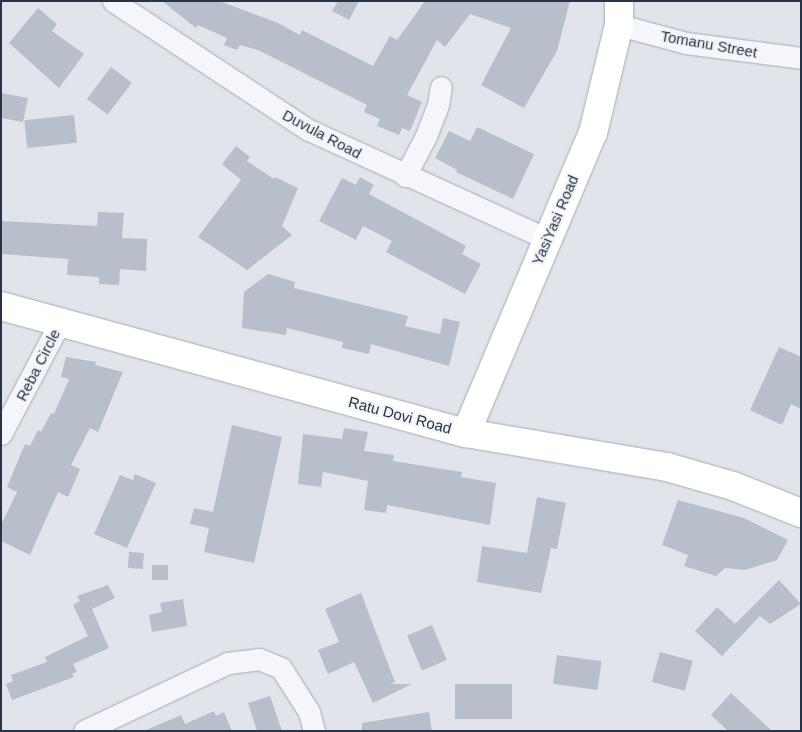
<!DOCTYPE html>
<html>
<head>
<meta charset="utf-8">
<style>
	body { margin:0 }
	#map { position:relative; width:802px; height:732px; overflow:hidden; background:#e1e5eb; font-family:Helvetica,sans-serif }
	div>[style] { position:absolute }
	.building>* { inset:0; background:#b8beca; transform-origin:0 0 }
	.roads { filter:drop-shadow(0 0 1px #a6acb6) drop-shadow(0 0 1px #a6acb6) }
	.minor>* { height:21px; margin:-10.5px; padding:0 10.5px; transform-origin:10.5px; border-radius:10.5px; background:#f5f6f9 }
	.major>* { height:28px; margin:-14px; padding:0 14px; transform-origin:14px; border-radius:14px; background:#fff }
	span { translate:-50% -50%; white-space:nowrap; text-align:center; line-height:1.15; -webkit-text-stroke:4.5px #f1f4f8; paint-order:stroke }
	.street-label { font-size:15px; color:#283345 }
	.frame { position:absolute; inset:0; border:2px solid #283345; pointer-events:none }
</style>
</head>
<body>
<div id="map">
	<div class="building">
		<i style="clip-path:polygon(162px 1px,219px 1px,278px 23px,300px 35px,302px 30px,373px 66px,390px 36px,397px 40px,425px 1px,570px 1px,557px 51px,524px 108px,481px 85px,511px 28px,470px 14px,445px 47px,437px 40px,407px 95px,422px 102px,410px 131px,402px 128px,399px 135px,377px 126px,380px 119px,364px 112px,367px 105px,258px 50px,240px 45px,237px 50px,224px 45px,227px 38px,198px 25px,196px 28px)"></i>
		<i style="clip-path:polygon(338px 1px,359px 1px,349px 20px,332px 11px)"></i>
		<i style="clip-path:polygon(38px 8px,57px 24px,52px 31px,84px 54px,59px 88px,9px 43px)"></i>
		<i style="left:111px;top:67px;width:26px;height:40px;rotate:37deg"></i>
		<i style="clip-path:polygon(1px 93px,28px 98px,23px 122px,1px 118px)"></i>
		<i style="left:74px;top:115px;width:28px;height:50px;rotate:84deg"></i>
		<i style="clip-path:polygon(477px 127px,534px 154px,513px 199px,456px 172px,457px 170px,435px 158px,449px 131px,470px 141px)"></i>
		<i style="clip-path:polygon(236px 146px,250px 157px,247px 161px,274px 179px,275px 177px,298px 188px,282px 226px,292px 235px,247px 270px,198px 237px,241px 180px,222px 164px)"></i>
		<i style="clip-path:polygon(360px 177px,374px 185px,369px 194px,466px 246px,462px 254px,481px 264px,465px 294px,386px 252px,392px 241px,363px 226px,356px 240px,319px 221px,342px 178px,356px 185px)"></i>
		<i style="clip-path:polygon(98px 212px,124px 213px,122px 238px,147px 239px,146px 271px,120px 269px,119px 285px,99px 284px,99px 277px,67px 275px,68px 259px,1px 254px,1px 221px,97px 226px)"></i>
		<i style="clip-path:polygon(268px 274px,295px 282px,294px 288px,408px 316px,405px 326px,440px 334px,443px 318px,460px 322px,449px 366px,371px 344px,369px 354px,342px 348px,343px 342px,287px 328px,286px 335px,242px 328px,244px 292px)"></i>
		<i style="clip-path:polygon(779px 347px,801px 357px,801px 409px,791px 404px,782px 425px,750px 410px)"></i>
		<i style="clip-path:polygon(66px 357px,96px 362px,95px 365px,123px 372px,98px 432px,90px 428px,71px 465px,80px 469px,68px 497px,58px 492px,30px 555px,1px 541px,1px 525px,17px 492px,7px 487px,25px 444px,30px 446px,38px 430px,41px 432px,51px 413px,54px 414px,69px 379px,61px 377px)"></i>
		<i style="clip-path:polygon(232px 425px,282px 437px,254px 563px,204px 552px,209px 528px,190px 524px,194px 508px,213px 512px)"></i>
		<i style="clip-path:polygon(344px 428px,368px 432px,364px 451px,394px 455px,393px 461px,462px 472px,461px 477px,496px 483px,490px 525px,387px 505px,386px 513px,364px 510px,368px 481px,323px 472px,321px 487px,298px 484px,303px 434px,342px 439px)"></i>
		<i style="clip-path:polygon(135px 474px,156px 483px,127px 548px,94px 534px,120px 475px,133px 480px)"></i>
		<i style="clip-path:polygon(537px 497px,566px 503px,557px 549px,551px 548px,541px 593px,477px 582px,482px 546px,527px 553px)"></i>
		<i style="clip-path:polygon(678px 500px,744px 518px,788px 540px,777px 560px,745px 570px,725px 568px,716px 576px,684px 566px,688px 555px,662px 545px)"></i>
		<i style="left:129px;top:552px;width:15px;height:16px;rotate:4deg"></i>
		<i style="left:152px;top:565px;width:16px;height:15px"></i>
		<i style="clip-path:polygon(779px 580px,801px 604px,770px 624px,760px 616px,722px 656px,695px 631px,717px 607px,735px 624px)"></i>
		<i style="clip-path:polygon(108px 585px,115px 598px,92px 609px,109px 648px,73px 664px,77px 672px,72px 674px,74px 677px,12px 700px,6px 684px,13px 681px,11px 675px,47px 662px,45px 657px,88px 636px,73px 605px,80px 601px,77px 596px)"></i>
		<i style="clip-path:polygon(361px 593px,395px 682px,390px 684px,412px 684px,373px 703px,354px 662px,328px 674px,318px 650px,339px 642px,325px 609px)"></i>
		<i style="clip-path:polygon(183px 599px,187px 626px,152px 632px,149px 615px,162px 612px,160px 603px)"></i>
		<i style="left:432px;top:625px;width:38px;height:27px;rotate:67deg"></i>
		<i style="left:660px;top:652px;width:34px;height:31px;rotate:15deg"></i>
		<i style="left:557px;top:655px;width:45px;height:29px;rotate:8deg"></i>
		<i style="left:455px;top:684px;width:57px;height:35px"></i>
		<i style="clip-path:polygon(731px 693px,772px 731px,728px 731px,711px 715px)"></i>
		<i style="clip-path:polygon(270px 696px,282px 731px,257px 731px,248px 703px)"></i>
		<i style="clip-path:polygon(214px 711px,216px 716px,224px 712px,232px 731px,144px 731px,181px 715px,185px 724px)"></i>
		<i style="clip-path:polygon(429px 712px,432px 731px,362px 731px,362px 723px)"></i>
	</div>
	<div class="roads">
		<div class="minor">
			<i style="left:113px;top:1px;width:235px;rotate:33.4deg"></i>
			<i style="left:309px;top:130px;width:262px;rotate:24.6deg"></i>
			<i style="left:619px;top:25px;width:69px;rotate:15deg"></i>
			<i style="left:686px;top:43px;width:116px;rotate:7.4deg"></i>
			<i style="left:405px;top:176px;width:45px;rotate:-62.3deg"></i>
			<i style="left:426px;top:136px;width:33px;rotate:-69deg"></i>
			<i style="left:438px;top:105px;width:18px;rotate:-81deg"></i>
			<i style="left:1px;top:434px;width:127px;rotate:-62.2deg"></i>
			<i style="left:84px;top:731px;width:159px;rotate:-25.3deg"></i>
			<i style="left:228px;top:663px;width:31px;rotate:-7deg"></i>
			<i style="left:259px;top:659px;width:24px;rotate:22deg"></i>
			<i style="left:281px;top:668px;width:52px;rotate:57.5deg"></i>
			<i style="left:309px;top:712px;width:20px;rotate:75deg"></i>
		</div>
		<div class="major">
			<i style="left:1px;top:306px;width:482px;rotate:15.3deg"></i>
			<i style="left:466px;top:433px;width:204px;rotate:9.6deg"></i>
			<i style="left:667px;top:467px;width:69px;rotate:16.1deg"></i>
			<i style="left:733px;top:486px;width:73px;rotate:21.7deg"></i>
			<i style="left:466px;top:433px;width:326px;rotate:-67.1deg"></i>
			<i style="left:593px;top:133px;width:111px;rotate:-76.5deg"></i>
			<i style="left:619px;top:25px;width:24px;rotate:-90deg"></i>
		</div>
	</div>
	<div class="street-label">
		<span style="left:709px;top:44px;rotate:10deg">Tomanu Street</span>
		<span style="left:322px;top:134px;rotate:28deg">Duvula Road</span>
		<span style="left:555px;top:220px;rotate:-67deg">YasiYasi Road</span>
		<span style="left:38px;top:365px;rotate:-63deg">Reba Circle</span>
		<span style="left:400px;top:415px;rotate:15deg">Ratu Dovi Road</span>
	</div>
	<div class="frame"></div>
</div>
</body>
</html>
